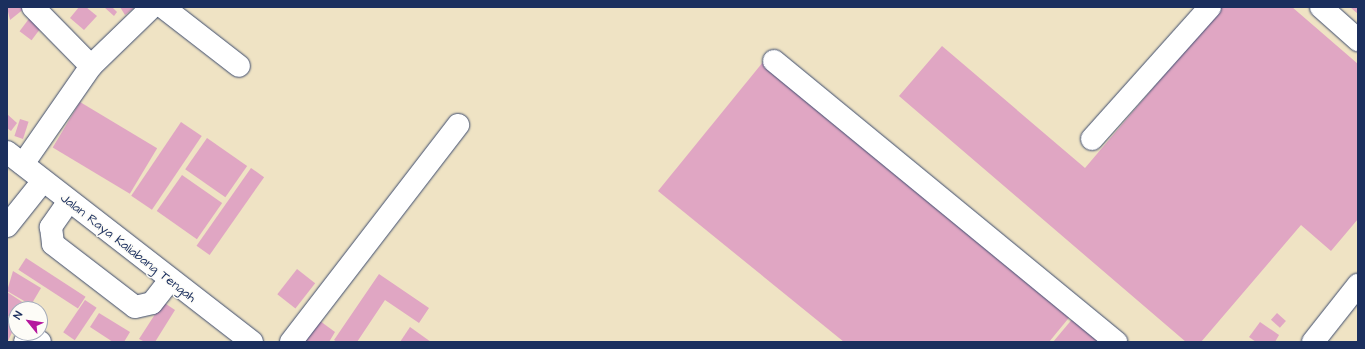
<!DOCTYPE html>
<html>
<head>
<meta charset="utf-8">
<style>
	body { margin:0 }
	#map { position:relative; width:1365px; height:349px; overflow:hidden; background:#efe3c4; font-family:"Architects Daughter",sans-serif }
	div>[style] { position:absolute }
	.building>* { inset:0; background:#e0a6c3; transform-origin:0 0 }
	.roads { filter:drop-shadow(0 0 1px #3b4a6d) drop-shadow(0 0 1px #3b4a6d) }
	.minor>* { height:22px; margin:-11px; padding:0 11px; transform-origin:11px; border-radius:11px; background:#fff }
	.major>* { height:22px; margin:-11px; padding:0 11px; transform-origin:11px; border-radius:11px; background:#fff }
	span { translate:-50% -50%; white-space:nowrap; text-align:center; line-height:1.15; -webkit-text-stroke:3px #fdfcf7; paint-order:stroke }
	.street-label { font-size:13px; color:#1b2f5e }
	.frame { position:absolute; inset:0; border:8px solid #1b2f5e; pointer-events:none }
	.north { position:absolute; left:8px; top:301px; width:40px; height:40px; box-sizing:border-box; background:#fdfcf7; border:1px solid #a3aaba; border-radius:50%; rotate:300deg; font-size:11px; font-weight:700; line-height:16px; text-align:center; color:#1b2f5e }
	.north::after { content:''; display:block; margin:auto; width:14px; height:18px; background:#b5179e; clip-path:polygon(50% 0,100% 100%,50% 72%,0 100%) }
</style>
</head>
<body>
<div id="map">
	<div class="building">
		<i style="clip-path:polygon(7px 7px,24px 7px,25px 8px,10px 20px)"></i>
		<i style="clip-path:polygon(79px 7px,86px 7px,97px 16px,84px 30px,70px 18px)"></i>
		<i style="clip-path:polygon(104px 7px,112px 7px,117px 12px,114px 16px)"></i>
		<i style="clip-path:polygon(120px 7px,134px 7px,134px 8px,125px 15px)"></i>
		<i style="clip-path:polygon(1222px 7px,1292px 7px,1358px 64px,1358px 219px,1331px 251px,1301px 225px,1201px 342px,1186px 342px,899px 96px,942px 46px,1085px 168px)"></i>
		<i style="clip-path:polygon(1350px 7px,1358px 7px,1358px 14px)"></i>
		<i style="left:31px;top:16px;width:15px;height:19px;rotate:37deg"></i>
		<i style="clip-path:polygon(763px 62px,1072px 314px,1049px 342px,844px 342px,658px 191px)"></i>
		<i style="left:80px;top:102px;width:90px;height:53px;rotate:31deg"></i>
		<i style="clip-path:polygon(7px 114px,17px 123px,11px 131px,7px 128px)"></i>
		<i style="left:20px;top:119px;width:9px;height:18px;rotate:18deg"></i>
		<i style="left:181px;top:122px;width:25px;height:89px;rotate:34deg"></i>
		<i style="left:207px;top:138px;width:49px;height:38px;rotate:35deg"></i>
		<i style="left:251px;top:168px;width:16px;height:95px;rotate:35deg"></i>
		<i style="left:182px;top:175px;width:49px;height:44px;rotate:35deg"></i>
		<i style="left:26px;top:258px;width:71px;height:14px;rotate:33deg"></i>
		<i style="left:297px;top:269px;width:23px;height:32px;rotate:38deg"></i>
		<i style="clip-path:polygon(13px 271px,41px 288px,31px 305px,7px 291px)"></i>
		<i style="clip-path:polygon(379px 274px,429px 308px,419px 323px,385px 300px,357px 342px,337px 342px,334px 340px)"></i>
		<i style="clip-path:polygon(7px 292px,33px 309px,16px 309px,16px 321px,7px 315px)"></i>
		<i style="left:85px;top:300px;width:14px;height:39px;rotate:34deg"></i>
		<i style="clip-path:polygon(163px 302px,175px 310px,155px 342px,145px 342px,139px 339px)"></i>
		<i style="clip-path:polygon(99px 313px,130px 332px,124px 342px,113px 342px,90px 327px)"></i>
		<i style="left:1277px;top:313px;width:12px;height:9px;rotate:42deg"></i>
		<i style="clip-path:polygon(1074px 317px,1103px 342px,1053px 342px)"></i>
		<i style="clip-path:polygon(7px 318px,16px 324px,8px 341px,7px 340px)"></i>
		<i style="clip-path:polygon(320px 321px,335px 332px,329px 342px,305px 342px)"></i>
		<i style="clip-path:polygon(1260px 322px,1279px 335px,1275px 342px,1256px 342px,1249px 337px)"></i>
		<i style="clip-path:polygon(410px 327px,431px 342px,400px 342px)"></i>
	</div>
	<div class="roads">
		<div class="minor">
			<i style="left:33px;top:7px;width:83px;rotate:45.5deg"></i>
			<i style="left:163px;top:7px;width:96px;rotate:37.8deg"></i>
			<i style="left:1321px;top:7px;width:50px;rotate:41.7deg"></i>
			<i style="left:774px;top:61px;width:443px;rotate:39.4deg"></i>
			<i style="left:1092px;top:139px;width:177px;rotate:-48.2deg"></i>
			<i style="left:23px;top:164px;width:119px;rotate:-55.2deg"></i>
			<i style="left:91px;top:66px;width:85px;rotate:-44deg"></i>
			<i style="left:69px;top:201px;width:32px;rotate:125deg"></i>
			<i style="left:51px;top:227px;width:17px;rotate:83deg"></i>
			<i style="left:53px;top:244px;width:103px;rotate:37.5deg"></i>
			<i style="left:135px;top:307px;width:17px;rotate:-13deg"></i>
			<i style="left:152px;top:303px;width:28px;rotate:-52deg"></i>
			<i style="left:7px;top:226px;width:58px;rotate:-51.3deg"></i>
			<i style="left:25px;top:342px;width:8px;rotate:-30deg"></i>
			<i style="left:32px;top:338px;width:9px;rotate:27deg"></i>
			<i style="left:291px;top:342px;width:274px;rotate:-52.4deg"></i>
			<i style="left:1313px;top:342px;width:73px;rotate:-51.7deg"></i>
		</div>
		<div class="major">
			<i style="left:7px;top:152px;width:310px;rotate:37.8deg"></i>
		</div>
	</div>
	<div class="street-label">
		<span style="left:128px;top:248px;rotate:38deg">Jalan Raya Kaliabang Tengah</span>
	</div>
	<div class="frame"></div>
	<div class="north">N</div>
</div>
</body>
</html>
